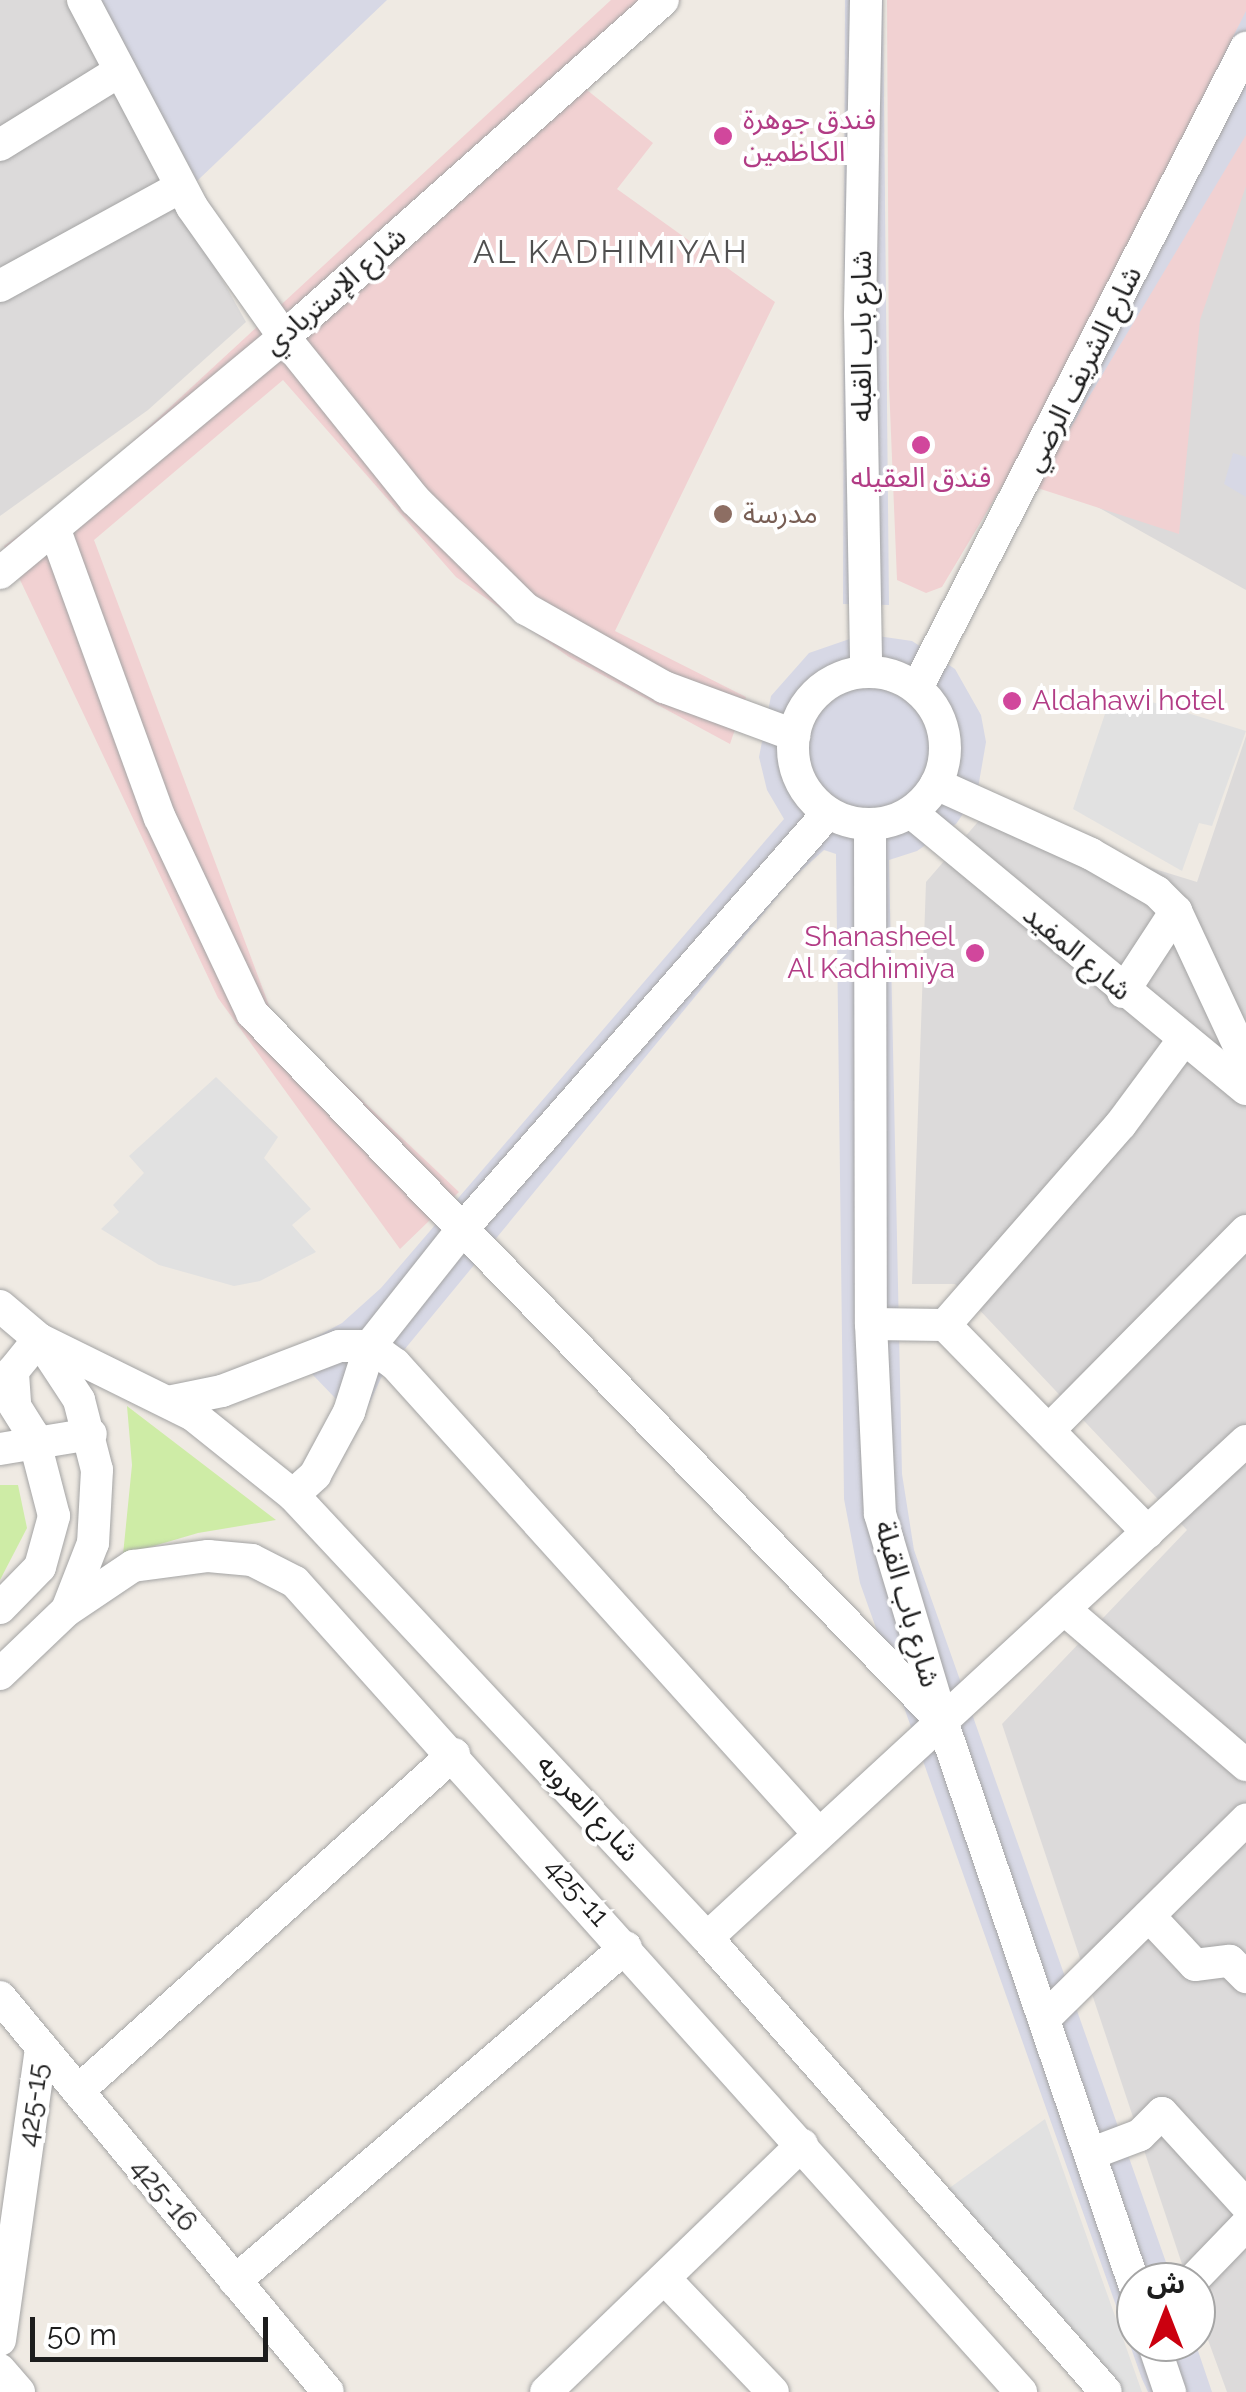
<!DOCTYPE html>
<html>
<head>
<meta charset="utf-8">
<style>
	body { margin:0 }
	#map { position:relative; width:1246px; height:2392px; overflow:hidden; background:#efeae3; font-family:Raleway,"Noto Sans Arabic",sans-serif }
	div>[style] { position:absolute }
	.residential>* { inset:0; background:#dcdada }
	.commercial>* { inset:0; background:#f1d1d2 }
	.grass>* { inset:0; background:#ceeca6 }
	.parking>* { inset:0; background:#e1e1e1 }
	.plaza>* { inset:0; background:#d7d8e5 }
	.roads { filter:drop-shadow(0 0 2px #a4a4a4) drop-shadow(0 0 2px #a4a4a4) }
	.minor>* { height:32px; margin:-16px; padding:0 16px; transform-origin:16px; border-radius:16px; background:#fff }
	.minor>.ring { margin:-16px; padding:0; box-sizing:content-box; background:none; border:32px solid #fff; border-radius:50% }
	.dots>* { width:28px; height:28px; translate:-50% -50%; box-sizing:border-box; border:5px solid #fff; border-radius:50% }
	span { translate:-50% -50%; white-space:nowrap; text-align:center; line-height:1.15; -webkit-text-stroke:8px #fff; paint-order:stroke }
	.hotel-label { font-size:28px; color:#b23c85 }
	.left { translate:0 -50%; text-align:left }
	.right { translate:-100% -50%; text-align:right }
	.street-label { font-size:28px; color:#1d1d1d }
	.education-label { font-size:28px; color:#785e54 }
	.quarter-label { font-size:32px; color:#505050; letter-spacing:2.5px }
	.north { position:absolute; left:1116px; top:2262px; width:100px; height:100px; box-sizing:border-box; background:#fff; border:2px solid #a5a5a5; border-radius:50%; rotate:0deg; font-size:28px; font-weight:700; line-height:40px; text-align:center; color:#1d1d1d }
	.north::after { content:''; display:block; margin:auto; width:35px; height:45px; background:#cb000f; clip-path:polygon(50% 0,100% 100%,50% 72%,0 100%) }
	.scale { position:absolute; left:30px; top:2317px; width:238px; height:45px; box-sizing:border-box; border:5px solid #1d1d1d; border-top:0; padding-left:12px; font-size:30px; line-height:35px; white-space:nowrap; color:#1d1d1d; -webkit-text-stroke:8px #fff; paint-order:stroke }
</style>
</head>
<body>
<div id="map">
	<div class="residential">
		<i style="clip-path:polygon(0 0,65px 0,246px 322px,148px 410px,0 516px)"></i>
		<i style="clip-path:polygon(1246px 149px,1246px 590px,1069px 491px)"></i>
		<i style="clip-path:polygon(1246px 736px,1246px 2392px,1227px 2392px,1196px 2307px,1196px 2282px,1188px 2282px,1002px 1724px,1187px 1530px,955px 1284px,912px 1284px,926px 882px,983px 816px,1197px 882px)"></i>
	</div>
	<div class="commercial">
		<i style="clip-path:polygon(611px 0,681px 0,587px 90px,653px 143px,617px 189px,775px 302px,615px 631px,746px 697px,730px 744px,569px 657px,456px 577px,283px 380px,94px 540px,273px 1016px,459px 1192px,400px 1249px,218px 998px,4px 546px,75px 495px)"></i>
		<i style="clip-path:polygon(887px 0,1246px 0,1246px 186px,1200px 320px,1179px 534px,1007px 478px,942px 587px,926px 593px,897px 580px,889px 385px)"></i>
	</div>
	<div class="grass">
		<i style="clip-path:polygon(127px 1406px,276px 1520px,198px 1533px,123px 1555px,132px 1465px)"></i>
		<i style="clip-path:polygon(0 1485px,18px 1485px,27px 1528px,0 1580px)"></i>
	</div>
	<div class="parking">
		<i style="clip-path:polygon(1113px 690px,1246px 731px,1212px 826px,1199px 823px,1182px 871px,1073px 809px)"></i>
		<i style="clip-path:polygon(216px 1077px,278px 1137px,264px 1158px,311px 1209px,292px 1225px,316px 1252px,260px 1281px,234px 1286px,159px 1265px,101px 1229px,119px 1212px,113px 1205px,144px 1173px,129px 1156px)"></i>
		<i style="clip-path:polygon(1045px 2119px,1142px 2392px,1120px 2392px,948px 2189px)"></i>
	</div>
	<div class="plaza">
		<i style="clip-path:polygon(101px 0,387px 0,197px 181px)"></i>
		<i style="clip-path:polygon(845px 0,883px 0,889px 605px,843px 604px)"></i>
		<i style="clip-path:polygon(1246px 11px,1246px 135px,1035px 487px,937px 626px)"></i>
		<i style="clip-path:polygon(1233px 453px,1246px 457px,1246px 497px,1224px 484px)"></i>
		<i style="clip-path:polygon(864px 634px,912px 641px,955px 669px,981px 715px,986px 742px,977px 794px,956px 824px,917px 851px,889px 860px,902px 1474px,914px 1550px,1173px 2282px,1136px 2282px,1136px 2342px,1195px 2342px,1212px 2392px,1148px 2392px,1142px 2379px,860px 1583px,844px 1499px,836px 854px,824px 850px,792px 879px,381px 1378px,360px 1424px,290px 1351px,342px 1323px,381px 1288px,784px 819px,767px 790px,759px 757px,771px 696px,809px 653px)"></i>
	</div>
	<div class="roads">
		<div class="minor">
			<i style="left:83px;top:0;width:234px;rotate:62.2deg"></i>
			<i style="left:192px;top:207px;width:159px;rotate:54.7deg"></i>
			<i style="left:284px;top:337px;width:209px;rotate:51.2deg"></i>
			<i style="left:415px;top:500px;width:156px;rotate:44.5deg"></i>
			<i style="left:526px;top:609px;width:159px;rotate:29.5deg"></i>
			<i style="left:664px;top:687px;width:139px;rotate:20.3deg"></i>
			<i style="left:866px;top:0;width:315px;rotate:91.1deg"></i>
			<i style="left:860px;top:315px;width:357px;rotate:89deg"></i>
			<i style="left:0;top:145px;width:141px;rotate:-31.7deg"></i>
			<i style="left:0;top:286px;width:206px;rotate:-28.7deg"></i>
			<i style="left:56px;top:533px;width:303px;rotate:70deg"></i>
			<i style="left:160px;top:818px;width:216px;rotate:64.7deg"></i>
			<i style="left:252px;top:1013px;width:989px;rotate:45.74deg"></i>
			<i style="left:0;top:573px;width:369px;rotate:-39.7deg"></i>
			<i style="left:284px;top:337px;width:507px;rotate:-41.64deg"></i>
			<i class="ring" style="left:793px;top:672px;width:120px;height:120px"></i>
			<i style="left:917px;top:688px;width:720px;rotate:-62.79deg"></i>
			<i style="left:936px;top:784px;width:170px;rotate:24.3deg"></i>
			<i style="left:1091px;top:854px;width:76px;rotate:29.9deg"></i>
			<i style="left:1157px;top:892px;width:27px;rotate:45deg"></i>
			<i style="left:1176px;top:911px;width:166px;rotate:65deg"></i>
			<i style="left:912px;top:813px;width:433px;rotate:39.6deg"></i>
			<i style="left:870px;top:825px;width:499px;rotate:89.9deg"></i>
			<i style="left:871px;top:1324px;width:190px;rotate:87.3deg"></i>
			<i style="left:880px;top:1514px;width:216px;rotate:73.3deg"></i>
			<i style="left:942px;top:1721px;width:601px;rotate:71.17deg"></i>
			<i style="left:1123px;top:992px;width:97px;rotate:-56.8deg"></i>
			<i style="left:0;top:1306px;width:51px;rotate:40.2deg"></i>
			<i style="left:39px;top:1339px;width:172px;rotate:26.3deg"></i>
			<i style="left:193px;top:1415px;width:128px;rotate:38.7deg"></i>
			<i style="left:293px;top:1495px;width:606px;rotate:46.94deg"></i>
			<i style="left:707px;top:1938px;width:604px;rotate:48.69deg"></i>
			<i style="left:871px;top:1324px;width:74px;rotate:0.8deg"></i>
			<i style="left:945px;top:1325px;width:290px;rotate:45.6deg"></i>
			<i style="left:945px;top:1325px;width:267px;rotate:-48.8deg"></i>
			<i style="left:1121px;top:1124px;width:106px;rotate:-53.5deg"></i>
			<i style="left:15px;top:1402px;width:31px;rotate:-94deg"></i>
			<i style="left:13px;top:1371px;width:41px;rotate:-50.9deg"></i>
			<i style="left:39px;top:1339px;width:73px;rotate:56.7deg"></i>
			<i style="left:79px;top:1400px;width:72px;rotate:75.6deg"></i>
			<i style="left:97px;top:1470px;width:73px;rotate:93.1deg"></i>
			<i style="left:93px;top:1543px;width:69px;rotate:111.3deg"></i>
			<i style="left:168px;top:1402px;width:55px;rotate:-11.5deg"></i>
			<i style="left:222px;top:1391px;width:125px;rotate:-21deg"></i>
			<i style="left:339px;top:1346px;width:31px"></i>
			<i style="left:370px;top:1346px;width:31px;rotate:36deg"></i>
			<i style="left:395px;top:1364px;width:633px;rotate:47.95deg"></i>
			<i style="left:1049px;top:1430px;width:280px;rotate:-45.3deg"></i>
			<i style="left:0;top:1449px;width:92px;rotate:-9.4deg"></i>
			<i style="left:293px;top:1495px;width:30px;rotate:-42deg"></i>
			<i style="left:315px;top:1475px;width:72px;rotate:-61.6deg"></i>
			<i style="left:349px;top:1412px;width:69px;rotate:-72.3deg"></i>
			<i style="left:370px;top:1346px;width:153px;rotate:-51.6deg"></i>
			<i style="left:465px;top:1226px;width:550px;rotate:-48.69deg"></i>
			<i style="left:0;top:1608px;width:57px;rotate:-45.7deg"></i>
			<i style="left:40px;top:1567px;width:53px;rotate:-74.6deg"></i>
			<i style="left:54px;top:1516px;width:84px;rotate:-104.5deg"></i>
			<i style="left:33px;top:1435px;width:57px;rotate:-122deg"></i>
			<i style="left:1064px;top:1609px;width:240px;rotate:40.6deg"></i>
			<i style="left:0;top:1674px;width:91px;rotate:-43.7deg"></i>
			<i style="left:66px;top:1611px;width:81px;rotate:-33.9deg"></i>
			<i style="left:133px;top:1566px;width:76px;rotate:-7.6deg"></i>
			<i style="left:208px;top:1556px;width:44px;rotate:5.2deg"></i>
			<i style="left:252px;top:1560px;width:48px;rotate:27.1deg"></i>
			<i style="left:295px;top:1582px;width:1088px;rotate:48.13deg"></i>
			<i style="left:1149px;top:1916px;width:67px;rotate:46.8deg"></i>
			<i style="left:1195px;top:1965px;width:35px;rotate:-7deg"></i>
			<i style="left:1230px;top:1961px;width:23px;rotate:45deg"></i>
			<i style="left:707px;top:1938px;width:733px;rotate:-42.68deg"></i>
			<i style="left:0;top:1997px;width:513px;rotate:50.29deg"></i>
			<i style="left:1044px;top:2019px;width:284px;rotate:-44.6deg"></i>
			<i style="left:78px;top:2091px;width:505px;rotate:-41.87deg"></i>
			<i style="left:1090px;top:2154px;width:53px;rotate:-20.8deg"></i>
			<i style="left:1140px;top:2135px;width:31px;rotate:-45deg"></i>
			<i style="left:1162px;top:2113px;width:125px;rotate:47.6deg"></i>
			<i style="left:665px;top:2279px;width:156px;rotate:46.3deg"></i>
			<i style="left:235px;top:2281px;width:514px;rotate:-40.5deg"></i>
			<i style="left:1191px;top:2282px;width:79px;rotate:-46deg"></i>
			<i style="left:0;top:2340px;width:296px;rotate:-82deg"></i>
			<i style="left:1153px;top:2342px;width:53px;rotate:71.2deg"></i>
			<i style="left:0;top:2370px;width:29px;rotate:49deg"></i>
			<i style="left:546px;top:2392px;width:356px;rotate:-44deg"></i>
		</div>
	</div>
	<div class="dots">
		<i style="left:723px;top:136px;background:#d1479c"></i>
		<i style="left:921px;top:445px;background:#d1479c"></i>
		<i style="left:723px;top:514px;background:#8d6e63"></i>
		<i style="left:1012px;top:701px;background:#d1479c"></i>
		<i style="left:975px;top:953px;background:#d1479c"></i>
	</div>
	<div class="hotel-label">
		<span class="left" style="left:743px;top:136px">فندق جوهرة<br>الكاظمين</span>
		<span style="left:921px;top:478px">فندق العقيله</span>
		<span class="left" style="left:1032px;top:701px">Aldahawi hotel</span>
		<span class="right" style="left:955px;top:953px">Shanasheel<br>Al Kadhimiya</span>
	</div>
	<div class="street-label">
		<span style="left:335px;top:291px;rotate:-41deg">شارع الإستربادي</span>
		<span style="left:862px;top:336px;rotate:-90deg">شارع باب القبله</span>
		<span style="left:1083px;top:369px;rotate:-63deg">شارع الشريف الرضي</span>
		<span style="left:1077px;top:953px;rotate:40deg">شارع المفيد</span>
		<span style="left:907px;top:1604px;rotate:74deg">شارع باب القبلة</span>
		<span style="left:588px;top:1808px;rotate:47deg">شارع العروبه</span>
		<span style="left:577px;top:1892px;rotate:48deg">425-11</span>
		<span style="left:33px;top:2105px;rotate:-82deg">425-15</span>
		<span style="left:164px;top:2195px;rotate:50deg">425-16</span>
	</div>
	<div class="education-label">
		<span class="left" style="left:743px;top:514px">مدرسة</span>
	</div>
	<div class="quarter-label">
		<span style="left:611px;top:252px">AL KADHIMIYAH</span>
	</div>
	<div class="north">ش</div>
	<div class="scale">50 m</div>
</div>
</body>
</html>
